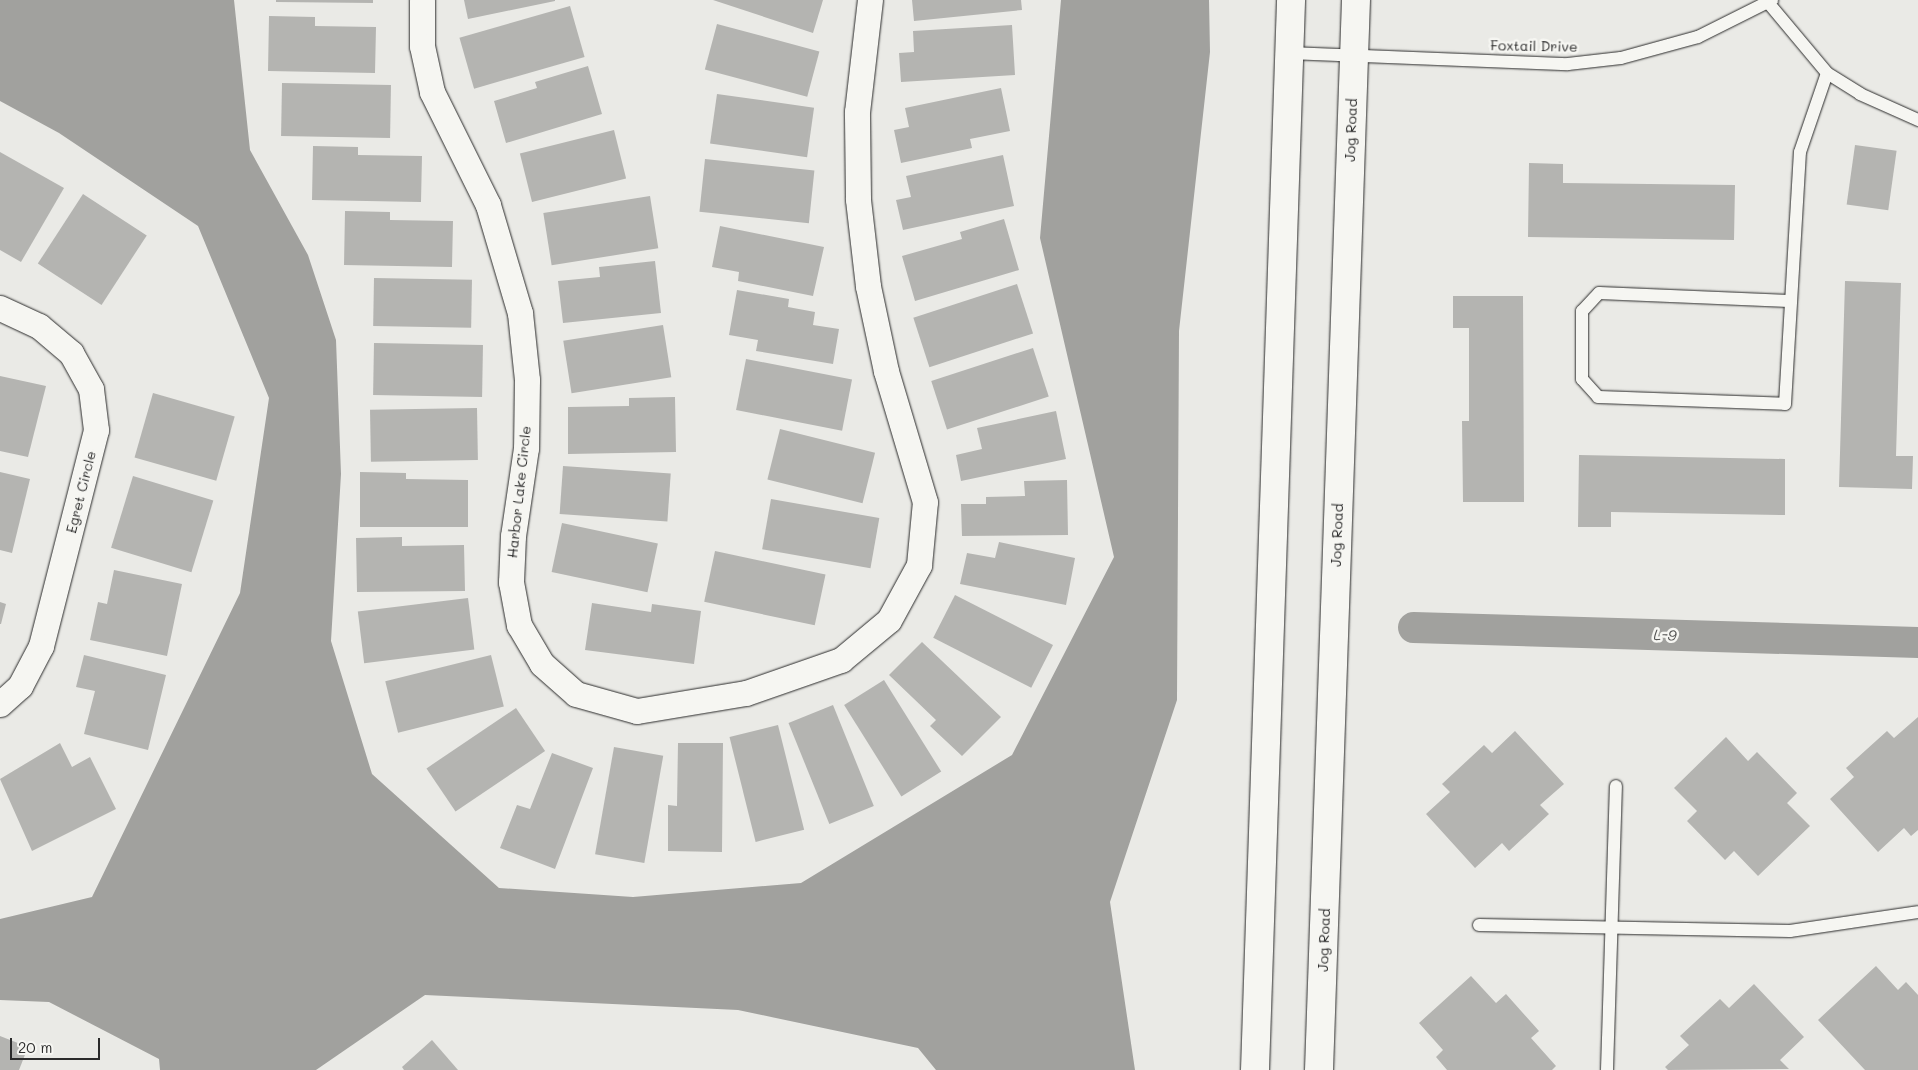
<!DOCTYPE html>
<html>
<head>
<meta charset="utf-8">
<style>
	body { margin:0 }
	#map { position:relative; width:1918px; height:1070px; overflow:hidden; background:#eaeae6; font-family:Mali,sans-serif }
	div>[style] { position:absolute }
	.water>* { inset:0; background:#a1a19e }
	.canal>* { height:31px; margin:-15.5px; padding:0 15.5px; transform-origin:15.5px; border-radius:15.5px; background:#a1a19e }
	.building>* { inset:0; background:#b4b4b1; transform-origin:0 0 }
	.roads { filter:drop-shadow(0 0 1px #2b2b2b) drop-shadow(0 0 1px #2b2b2b) }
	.lane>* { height:12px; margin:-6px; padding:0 6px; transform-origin:6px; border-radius:6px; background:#f6f6f2 }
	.street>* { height:25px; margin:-12.5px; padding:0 12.5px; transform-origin:12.5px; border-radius:12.5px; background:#f6f6f2 }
	.secondary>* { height:28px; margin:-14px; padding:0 14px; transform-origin:14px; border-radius:14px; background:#f6f6f2 }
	span { translate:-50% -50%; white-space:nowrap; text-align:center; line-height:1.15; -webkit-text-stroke:5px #f6f6f2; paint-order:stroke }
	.street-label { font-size:14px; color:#2b2b2b }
	.water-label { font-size:15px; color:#545453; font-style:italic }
	.scale { position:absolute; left:10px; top:1038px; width:90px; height:22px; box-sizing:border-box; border:2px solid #2b2b2b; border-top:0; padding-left:6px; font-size:15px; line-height:18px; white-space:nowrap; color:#2b2b2b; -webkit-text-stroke:4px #f6f6f2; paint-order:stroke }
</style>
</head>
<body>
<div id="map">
	<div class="water">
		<i style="clip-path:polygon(0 0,234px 0,250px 150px,308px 255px,336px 340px,341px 474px,331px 641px,372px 774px,499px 888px,633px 897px,801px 883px,1012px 755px,1114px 557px,1040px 238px,1061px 0,1209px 0,1210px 52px,1179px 331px,1177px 700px,1110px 902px,1135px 1070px,936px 1070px,918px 1048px,738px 1010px,425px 995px,316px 1070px,160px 1070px,159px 1059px,49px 1002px,0 1000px,0 919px,92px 897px,240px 593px,269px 398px,198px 226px,59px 133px,0 101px)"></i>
	</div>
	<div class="canal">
		<i style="left:1413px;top:627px;width:505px;rotate:1.7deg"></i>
	</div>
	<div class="building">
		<i style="clip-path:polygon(276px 0,373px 0,373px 3px,276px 2px)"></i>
		<i style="clip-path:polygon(464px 0,555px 0,555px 1px,468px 19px)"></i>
		<i style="clip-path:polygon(713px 0,823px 0,813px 33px)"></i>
		<i style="clip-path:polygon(912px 0,1021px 0,1022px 10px,914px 21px)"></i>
		<i style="left:570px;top:6px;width:53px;height:115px;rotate:74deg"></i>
		<i style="clip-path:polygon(269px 16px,315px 17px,315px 26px,376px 27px,375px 73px,268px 71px)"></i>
		<i style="left:717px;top:24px;width:106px;height:47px;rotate:15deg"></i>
		<i style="clip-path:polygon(1012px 25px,1015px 75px,901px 82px,899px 53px,914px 52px,913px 31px)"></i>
		<i style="clip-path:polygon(588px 66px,602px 114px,506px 143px,494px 101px,537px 88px,535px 82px)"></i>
		<i style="left:282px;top:83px;width:109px;height:53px;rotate:1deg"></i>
		<i style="clip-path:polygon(1001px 88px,1010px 131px,970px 139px,972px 148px,901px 163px,894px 130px,909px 127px,905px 108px)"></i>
		<i style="left:717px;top:94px;width:98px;height:50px;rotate:8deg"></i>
		<i style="left:614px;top:130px;width:50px;height:97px;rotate:76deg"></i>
		<i style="left:1855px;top:145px;width:42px;height:60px;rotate:8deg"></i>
		<i style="clip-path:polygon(313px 146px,358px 147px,358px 155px,422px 156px,421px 202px,312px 200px)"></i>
		<i style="clip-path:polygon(0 152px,64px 188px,21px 262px,0 250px)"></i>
		<i style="clip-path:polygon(1003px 155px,1014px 206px,903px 230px,896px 200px,911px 197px,906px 176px)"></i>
		<i style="left:705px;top:159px;width:110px;height:53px;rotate:6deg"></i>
		<i style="clip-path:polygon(1529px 163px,1563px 164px,1563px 183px,1735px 185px,1734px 240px,1528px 237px)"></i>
		<i style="left:83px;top:194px;width:76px;height:83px;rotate:33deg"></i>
		<i style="left:650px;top:196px;width:53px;height:108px;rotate:81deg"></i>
		<i style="clip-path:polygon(345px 211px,390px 212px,390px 220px,453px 221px,452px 267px,344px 265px)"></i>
		<i style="clip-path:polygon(1004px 219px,1019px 270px,915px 301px,902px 256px,962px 239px,960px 232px)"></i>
		<i style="clip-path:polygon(720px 226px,824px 247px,813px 296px,738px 281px,739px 272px,712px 267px)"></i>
		<i style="clip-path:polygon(655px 261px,661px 313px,563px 323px,558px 281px,600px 277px,599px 267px)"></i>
		<i style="left:374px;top:278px;width:98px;height:48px;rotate:1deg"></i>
		<i style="clip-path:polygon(1845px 281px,1901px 283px,1896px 456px,1913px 456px,1912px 489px,1839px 487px)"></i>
		<i style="left:1017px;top:284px;width:52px;height:109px;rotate:72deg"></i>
		<i style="clip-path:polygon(737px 290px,789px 299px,788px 307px,815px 312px,813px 325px,839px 329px,833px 364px,756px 351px,758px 340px,729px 335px)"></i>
		<i style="clip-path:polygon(1453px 296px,1523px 296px,1524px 502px,1463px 502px,1462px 421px,1469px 421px,1469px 328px,1453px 328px)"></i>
		<i style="left:663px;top:325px;width:53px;height:101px;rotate:81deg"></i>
		<i style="left:374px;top:343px;width:109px;height:52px;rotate:1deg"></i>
		<i style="left:1033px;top:348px;width:51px;height:107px;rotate:72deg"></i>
		<i style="left:746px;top:359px;width:108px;height:52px;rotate:11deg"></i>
		<i style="clip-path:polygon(0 376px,46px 386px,28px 457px,0 451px)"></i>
		<i style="left:153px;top:393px;width:85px;height:67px;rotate:16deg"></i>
		<i style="clip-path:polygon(675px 397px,676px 452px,568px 454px,568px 407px,629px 406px,629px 398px)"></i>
		<i style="left:477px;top:408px;width:52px;height:107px;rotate:89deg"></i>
		<i style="clip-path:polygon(1056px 411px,1066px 459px,961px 481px,956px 455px,982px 449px,977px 428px)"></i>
		<i style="left:780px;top:429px;width:98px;height:52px;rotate:14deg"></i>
		<i style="clip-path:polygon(1579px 455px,1785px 459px,1785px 515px,1611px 512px,1611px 527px,1578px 527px)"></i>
		<i style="left:563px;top:466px;width:108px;height:48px;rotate:4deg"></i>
		<i style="clip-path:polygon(0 472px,30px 479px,12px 553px,0 550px)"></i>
		<i style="clip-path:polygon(360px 472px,406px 473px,406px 479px,468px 480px,468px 527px,360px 527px)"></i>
		<i style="left:133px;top:476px;width:84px;height:75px;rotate:17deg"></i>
		<i style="clip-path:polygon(1067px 480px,1068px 535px,962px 536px,961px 504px,986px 504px,986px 497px,1025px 496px,1024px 481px)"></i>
		<i style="left:771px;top:499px;width:110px;height:51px;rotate:10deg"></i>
		<i style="left:562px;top:523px;width:98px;height:50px;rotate:12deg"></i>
		<i style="clip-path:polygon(402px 537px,402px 546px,464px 545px,465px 591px,357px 592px,356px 538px)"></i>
		<i style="clip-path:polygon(999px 542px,1075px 558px,1066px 605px,960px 584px,967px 553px,995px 558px)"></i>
		<i style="left:715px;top:551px;width:113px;height:52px;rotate:12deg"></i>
		<i style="clip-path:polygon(114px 570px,182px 584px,167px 656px,90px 640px,98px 602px,107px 604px)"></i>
		<i style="left:955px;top:595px;width:110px;height:48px;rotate:27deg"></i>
		<i style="left:468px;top:598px;width:52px;height:111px;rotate:83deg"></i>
		<i style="clip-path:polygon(0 602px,6px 604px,1px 624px,0 624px)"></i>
		<i style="clip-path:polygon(592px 603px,651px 612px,652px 604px,701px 611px,694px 664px,585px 650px)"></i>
		<i style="clip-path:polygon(922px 642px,1001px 717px,962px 756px,930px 726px,936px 720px,889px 675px)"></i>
		<i style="clip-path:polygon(84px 655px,166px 675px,148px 750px,84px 734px,95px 691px,76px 687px)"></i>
		<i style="left:491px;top:655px;width:53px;height:109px;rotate:76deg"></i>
		<i style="left:884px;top:680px;width:108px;height:47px;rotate:58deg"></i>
		<i style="left:833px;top:705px;width:109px;height:48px;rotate:68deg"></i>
		<i style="left:516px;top:708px;width:52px;height:108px;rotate:56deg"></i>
		<i style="clip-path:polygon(1918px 717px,1918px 830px,1911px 836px,1904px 828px,1878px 852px,1830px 799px,1854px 777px,1846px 768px,1887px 731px,1894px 738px)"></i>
		<i style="left:778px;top:725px;width:108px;height:50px;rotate:76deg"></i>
		<i style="clip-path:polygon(1515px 731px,1564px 784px,1540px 805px,1549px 814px,1509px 851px,1502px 843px,1475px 868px,1426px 814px,1450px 792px,1442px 784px,1484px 745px,1492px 753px)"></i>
		<i style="clip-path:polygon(1726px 737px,1748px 761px,1757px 752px,1797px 793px,1787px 803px,1810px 826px,1758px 876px,1734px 851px,1725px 860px,1687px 821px,1697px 811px,1674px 788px)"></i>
		<i style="clip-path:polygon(60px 743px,72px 767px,90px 757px,116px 809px,32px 851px,0 779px)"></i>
		<i style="clip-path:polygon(678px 743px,723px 743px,722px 852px,668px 851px,668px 805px,677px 806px)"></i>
		<i style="left:614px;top:747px;width:50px;height:109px;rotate:10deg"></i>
		<i style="clip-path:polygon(552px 753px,593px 768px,555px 869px,500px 848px,517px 805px,530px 809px)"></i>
		<i style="clip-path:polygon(1876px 966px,1898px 990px,1906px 982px,1918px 995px,1918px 1070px,1865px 1070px,1818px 1020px)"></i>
		<i style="clip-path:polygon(1471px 976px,1496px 1003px,1506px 994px,1539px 1031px,1531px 1038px,1556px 1066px,1552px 1070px,1447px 1070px,1436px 1057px,1443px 1050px,1419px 1023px)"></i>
		<i style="clip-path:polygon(1754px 984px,1804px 1037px,1780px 1060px,1789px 1069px,1668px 1070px,1665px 1067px,1689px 1045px,1680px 1036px,1720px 999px,1729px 1008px)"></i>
		<i style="clip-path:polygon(0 1036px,28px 1047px,19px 1070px,0 1070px)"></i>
		<i style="clip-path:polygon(432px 1040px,458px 1070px,404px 1070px,402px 1067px)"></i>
	</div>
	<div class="roads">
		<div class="lane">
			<i style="left:1766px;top:0;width:95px;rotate:50.1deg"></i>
			<i style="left:1827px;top:73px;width:39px;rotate:32deg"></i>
			<i style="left:1860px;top:94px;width:64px;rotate:24.1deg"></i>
			<i style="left:1289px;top:53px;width:279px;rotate:2.3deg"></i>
			<i style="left:1568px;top:64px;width:53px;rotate:-6.5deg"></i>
			<i style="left:1621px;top:58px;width:80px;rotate:-15.3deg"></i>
			<i style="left:1698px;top:37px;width:83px;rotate:-26.6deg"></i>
			<i style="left:1789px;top:301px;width:190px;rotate:-177.6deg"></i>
			<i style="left:1599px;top:293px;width:25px;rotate:133deg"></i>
			<i style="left:1582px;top:311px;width:68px;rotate:90deg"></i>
			<i style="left:1582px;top:379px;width:24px;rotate:48deg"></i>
			<i style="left:1598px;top:397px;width:187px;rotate:2.1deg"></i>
			<i style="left:1785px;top:404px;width:252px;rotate:-86.6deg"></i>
			<i style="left:1800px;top:152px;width:83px;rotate:-71.1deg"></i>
			<i style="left:1479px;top:925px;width:311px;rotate:1.1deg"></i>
			<i style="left:1790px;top:931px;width:129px;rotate:-8.4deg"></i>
			<i style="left:1607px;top:1070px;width:284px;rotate:-88.2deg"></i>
		</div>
		<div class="street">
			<i style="left:422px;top:0;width:46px;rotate:90deg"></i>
			<i style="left:422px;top:46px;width:47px;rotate:77.7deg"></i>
			<i style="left:432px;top:92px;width:126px;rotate:63.6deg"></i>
			<i style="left:488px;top:205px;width:113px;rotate:73.5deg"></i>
			<i style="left:520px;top:313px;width:67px;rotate:84deg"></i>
			<i style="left:527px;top:380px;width:68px;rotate:90.8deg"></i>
			<i style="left:526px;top:448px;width:89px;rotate:98.4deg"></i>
			<i style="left:513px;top:536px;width:46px;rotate:92.5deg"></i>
			<i style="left:511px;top:582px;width:44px;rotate:79.5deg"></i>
			<i style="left:519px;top:625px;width:45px;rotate:59.5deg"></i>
			<i style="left:542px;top:664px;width:45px;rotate:41.4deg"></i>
			<i style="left:576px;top:694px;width:63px;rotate:15.6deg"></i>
			<i style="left:637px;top:711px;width:110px;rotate:-9.4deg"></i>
			<i style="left:746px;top:693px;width:101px;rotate:-19.2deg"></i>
			<i style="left:841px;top:660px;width:62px;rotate:-39.8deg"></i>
			<i style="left:889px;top:620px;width:63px;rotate:-61.4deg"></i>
			<i style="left:919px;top:565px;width:63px;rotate:-84.6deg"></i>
			<i style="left:925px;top:502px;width:137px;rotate:-106.6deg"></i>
			<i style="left:886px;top:371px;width:87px;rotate:-102deg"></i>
			<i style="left:868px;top:286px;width:88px;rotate:-96.6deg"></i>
			<i style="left:858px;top:199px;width:87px;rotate:-90.7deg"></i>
			<i style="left:857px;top:112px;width:113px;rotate:-83.4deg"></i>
			<i style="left:0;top:308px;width:43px;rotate:24.8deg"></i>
			<i style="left:39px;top:326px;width:42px;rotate:40.2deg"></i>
			<i style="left:71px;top:353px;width:41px;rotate:60.9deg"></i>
			<i style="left:91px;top:389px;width:41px;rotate:83deg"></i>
			<i style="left:96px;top:430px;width:223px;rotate:104.3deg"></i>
			<i style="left:41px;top:646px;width:45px;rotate:117.7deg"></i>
			<i style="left:20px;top:686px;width:27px;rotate:138deg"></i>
		</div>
		<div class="secondary">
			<i style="left:1255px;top:1070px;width:1071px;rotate:-88.07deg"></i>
			<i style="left:1319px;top:1070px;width:1071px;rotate:-88.02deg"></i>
		</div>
	</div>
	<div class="street-label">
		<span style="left:1534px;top:46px;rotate:1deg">Foxtail Drive</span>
		<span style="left:1351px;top:130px;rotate:-88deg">Jog Road</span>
		<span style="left:81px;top:492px;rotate:-76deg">Egret Circle</span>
		<span style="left:519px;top:492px;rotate:-84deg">Harbor Lake Circle</span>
		<span style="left:1337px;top:535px;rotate:-88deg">Jog Road</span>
		<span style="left:1324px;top:940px;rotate:-88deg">Jog Road</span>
	</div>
	<div class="water-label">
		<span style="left:1665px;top:635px;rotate:2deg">L-9</span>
	</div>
	<div class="scale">20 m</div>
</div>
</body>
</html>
